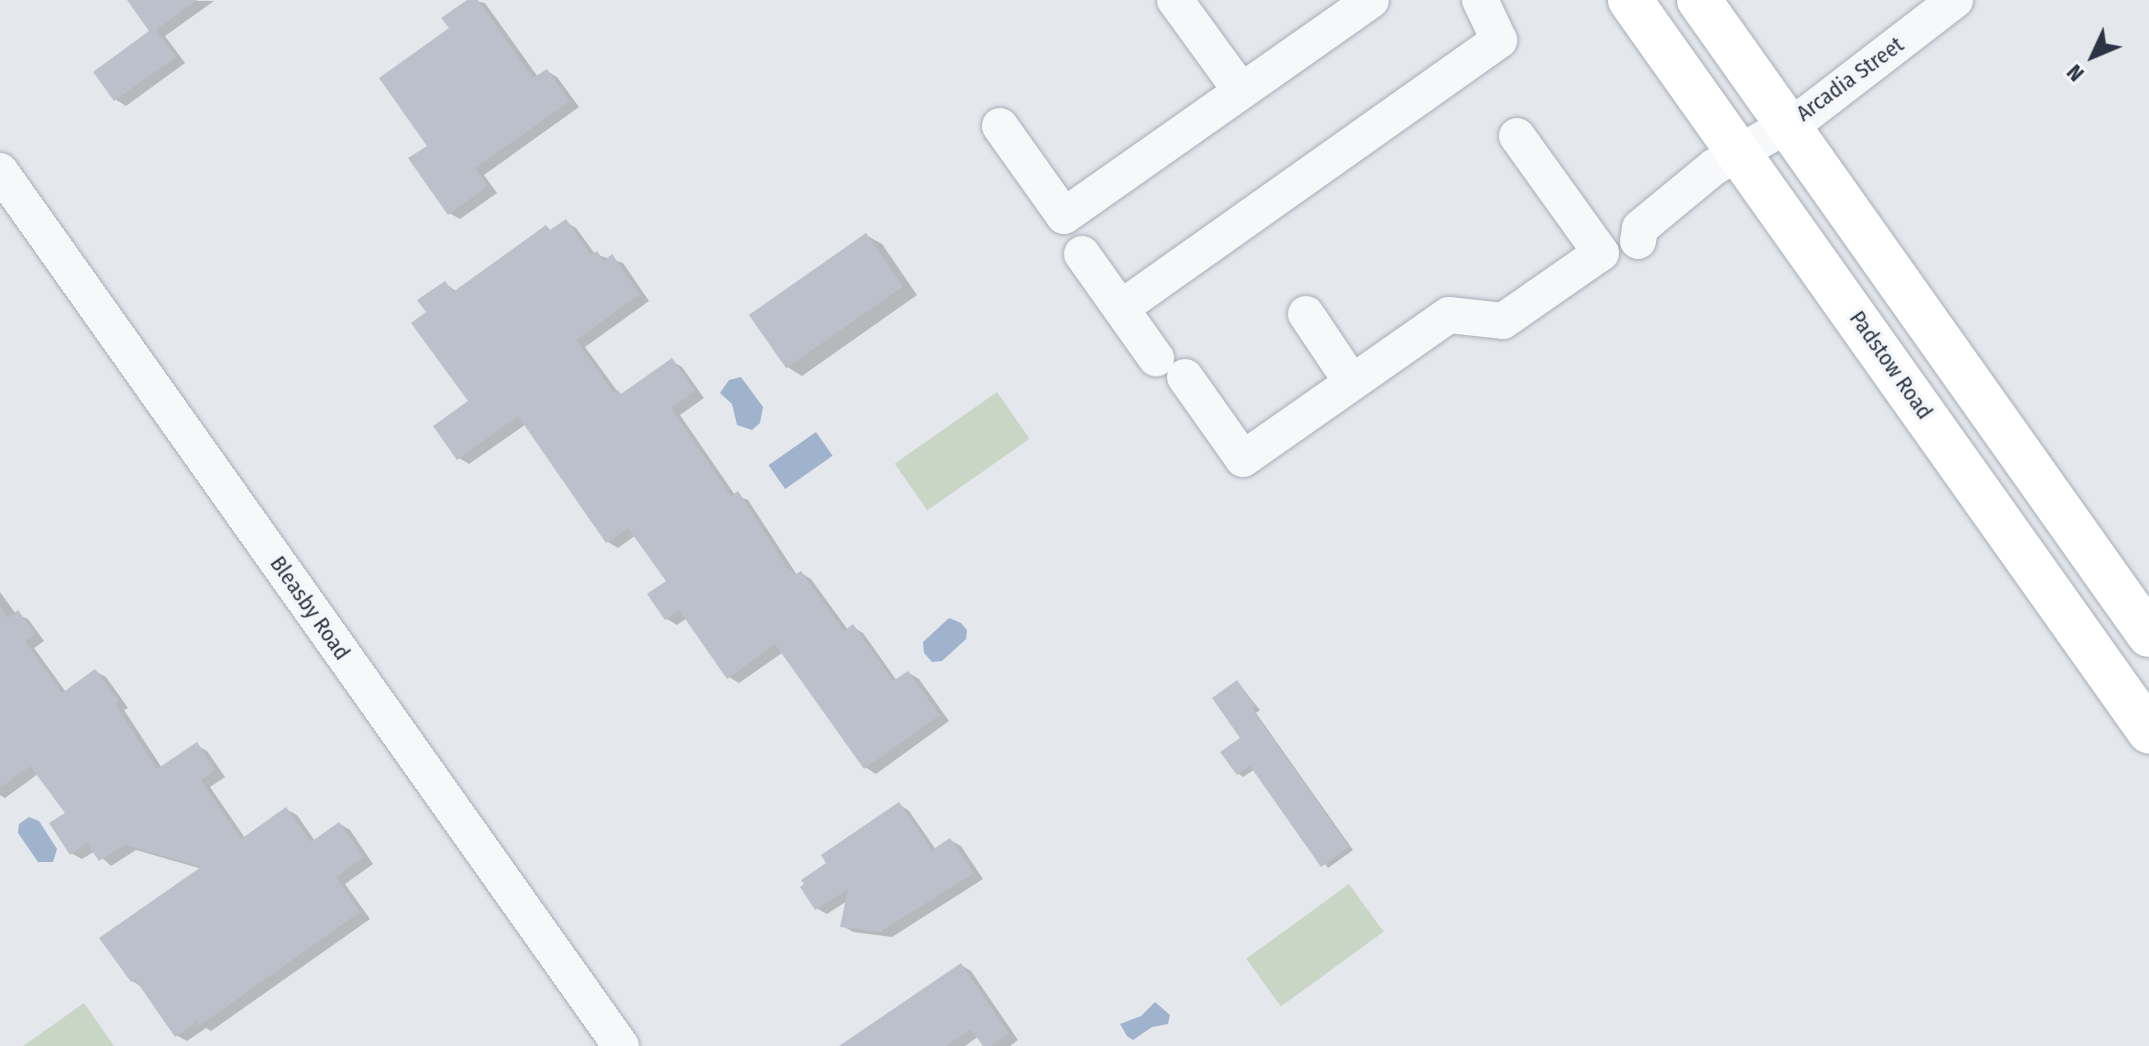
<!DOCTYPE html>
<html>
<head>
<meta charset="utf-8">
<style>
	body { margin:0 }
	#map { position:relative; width:2149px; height:1046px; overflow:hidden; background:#e4e7ec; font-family:"Fira Sans Condensed",sans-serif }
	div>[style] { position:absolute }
	.green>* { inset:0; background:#c9d6c5; transform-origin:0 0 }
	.water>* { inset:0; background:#9fb4cc; transform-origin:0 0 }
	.shadow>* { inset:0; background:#0003 }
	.building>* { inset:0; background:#bbc0ca; transform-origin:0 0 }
	.roads { filter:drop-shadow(0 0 2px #a9aeb7) drop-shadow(0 0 2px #a9aeb7) }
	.street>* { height:36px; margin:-18px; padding:0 18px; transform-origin:18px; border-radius:18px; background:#f7f8fa }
	.secondary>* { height:44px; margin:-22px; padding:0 22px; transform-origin:22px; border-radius:22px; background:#fff }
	span { translate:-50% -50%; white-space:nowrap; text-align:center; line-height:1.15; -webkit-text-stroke:7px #f4f6f9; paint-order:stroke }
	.street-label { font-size:22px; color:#2b3445 }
	.north { position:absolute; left:2053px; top:16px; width:80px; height:80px; -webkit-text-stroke:6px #f4f6f9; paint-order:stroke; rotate:226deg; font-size:22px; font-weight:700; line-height:32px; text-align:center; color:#2b3445 }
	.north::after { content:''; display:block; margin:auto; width:28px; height:36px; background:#2b3445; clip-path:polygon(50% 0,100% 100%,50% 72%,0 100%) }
</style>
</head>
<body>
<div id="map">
	<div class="green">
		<i style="left:997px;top:392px;width:57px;height:125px;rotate:55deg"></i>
		<i style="left:1349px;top:884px;width:59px;height:127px;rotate:54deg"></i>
		<i style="clip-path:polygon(84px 1003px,114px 1046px,23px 1046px)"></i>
	</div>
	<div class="water">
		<i style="clip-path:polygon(741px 377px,763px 407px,760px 423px,752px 430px,737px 425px,732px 404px,720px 393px,729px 380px)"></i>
		<i style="left:816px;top:432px;width:29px;height:58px;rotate:55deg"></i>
		<i style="clip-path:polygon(949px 618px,961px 623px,967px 630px,966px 639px,942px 661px,932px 662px,924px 653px,923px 642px)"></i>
		<i style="clip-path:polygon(29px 817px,39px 821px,57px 849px,53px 862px,38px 862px,18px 833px,19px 824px)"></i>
		<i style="clip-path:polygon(1155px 1002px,1170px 1015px,1168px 1024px,1152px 1027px,1133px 1040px,1127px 1036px,1120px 1024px,1141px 1016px)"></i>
	</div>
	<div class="shadow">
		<i style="clip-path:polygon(131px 0,214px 1px,165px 36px,185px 63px,126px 106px,115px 99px,152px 32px)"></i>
		<i style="clip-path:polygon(470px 0,485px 3px,538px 77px,547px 71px,557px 77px,579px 107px,484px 175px,497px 193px,460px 219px,449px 213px,429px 146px,452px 29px)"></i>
		<i style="clip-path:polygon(566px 222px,576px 228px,595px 254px,623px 263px,649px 301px,585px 347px,618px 392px,623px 395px,672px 361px,682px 367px,704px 398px,680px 415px,735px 495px,748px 500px,797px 575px,801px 573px,811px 579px,848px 630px,853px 627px,863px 633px,897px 681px,909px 673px,919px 679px,949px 721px,876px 774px,865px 767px,782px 653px,739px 683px,729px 677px,687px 618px,677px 625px,667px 619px,669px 581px,636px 535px,618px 548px,608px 542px,526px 424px,469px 464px,459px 458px,470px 402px,428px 312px,445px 283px,457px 292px,546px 227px,552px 231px)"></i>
		<i style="clip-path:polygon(866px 235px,882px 244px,917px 295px,802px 376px,786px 366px)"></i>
		<i style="clip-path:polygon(0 592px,16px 614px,28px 619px,44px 641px,34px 648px,66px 692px,95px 671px,106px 677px,128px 708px,124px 710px,162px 768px,197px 745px,207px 751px,225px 777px,210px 787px,245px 838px,286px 809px,297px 815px,315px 841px,340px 824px,350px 830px,373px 864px,345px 884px,370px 919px,211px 1031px,206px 1028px,187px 1041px,176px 1035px,142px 987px,132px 981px,202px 869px,136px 850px,111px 866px,95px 851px,82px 859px,71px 853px,68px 814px,38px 774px,5px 798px,0 795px)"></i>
		<i style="clip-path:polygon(1238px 683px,1260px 710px,1256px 713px,1353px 850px,1328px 868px,1255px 769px,1243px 777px,1239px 774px,1243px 739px)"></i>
		<i style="clip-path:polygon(899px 804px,909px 811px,936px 850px,950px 840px,961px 846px,983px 879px,892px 937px,853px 932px,843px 926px,847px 901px,827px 914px,816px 908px,829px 863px)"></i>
		<i style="clip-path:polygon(961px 965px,971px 971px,1018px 1040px,1010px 1046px,986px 1046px,979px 1036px,965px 1046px,847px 1046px)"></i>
	</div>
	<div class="building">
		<i style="clip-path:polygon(127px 0,197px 0,156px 30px,176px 57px,114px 101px,93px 72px,149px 31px)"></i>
		<i style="clip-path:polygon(467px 0,478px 0,533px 78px,547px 69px,570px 101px,475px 168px,488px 186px,448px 215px,408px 158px,427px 146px,379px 78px,449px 28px,441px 18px)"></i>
		<i style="clip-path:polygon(566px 219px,591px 255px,597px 251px,604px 261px,612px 254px,640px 294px,576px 340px,614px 393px,618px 390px,621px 394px,672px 358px,695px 391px,671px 408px,731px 496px,738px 491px,787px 567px,796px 574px,801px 571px,844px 631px,853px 624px,893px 681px,908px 671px,940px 715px,864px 769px,775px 644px,727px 679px,679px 610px,665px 620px,647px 594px,666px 581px,628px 528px,606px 543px,518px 416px,457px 460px,433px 426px,468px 401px,411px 323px,426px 312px,417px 300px,445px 281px,453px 292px,546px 225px,550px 230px)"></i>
		<i style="left:866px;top:233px;width:65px;height:143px;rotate:55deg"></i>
		<i style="clip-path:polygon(0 607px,8px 618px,18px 610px,35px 634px,25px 641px,62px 693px,95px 669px,119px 701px,115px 704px,157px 769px,197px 742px,215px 770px,201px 780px,241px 839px,286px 807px,311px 842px,339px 822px,364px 857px,336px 877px,360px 912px,199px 1026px,196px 1022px,175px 1037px,135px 979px,131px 982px,99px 938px,201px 867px,125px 845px,99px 861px,87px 843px,70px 855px,49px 823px,65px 813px,30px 766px,0 788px)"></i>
		<i style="clip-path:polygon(1237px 680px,1256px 706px,1252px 709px,1349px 847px,1321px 867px,1250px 766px,1237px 775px,1220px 752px,1240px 738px,1212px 698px)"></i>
		<i style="clip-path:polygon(899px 802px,932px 850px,950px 838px,974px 873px,880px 932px,840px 927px,848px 889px,815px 910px,800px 887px,804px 884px,801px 880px,826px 863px,821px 855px)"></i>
		<i style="clip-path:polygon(961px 963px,1009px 1034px,991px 1046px,983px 1046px,971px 1029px,946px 1046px,839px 1046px)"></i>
	</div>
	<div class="roads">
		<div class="street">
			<i style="left:1175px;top:0;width:112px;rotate:54deg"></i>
			<i style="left:1000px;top:126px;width:110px;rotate:54.6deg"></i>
			<i style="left:1064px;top:216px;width:375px;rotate:-35.1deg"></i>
			<i style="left:0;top:171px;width:1073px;rotate:54.64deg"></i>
			<i style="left:1638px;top:241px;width:13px;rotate:-81deg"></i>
			<i style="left:1640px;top:228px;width:96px;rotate:-39.5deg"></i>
			<i style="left:1714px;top:167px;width:107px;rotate:-29.7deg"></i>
			<i style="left:1807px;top:114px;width:187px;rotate:-37.6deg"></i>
			<i style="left:1082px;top:254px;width:128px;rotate:54.6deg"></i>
			<i style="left:1121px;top:308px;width:463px;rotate:-35.3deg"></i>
			<i style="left:1499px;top:40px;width:44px;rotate:-115.4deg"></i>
			<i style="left:1306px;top:314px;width:81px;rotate:56.1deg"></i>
			<i style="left:1185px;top:377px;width:100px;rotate:54.7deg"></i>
			<i style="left:1243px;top:459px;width:251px;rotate:-35deg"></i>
			<i style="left:1449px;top:315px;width:54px;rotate:6.3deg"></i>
			<i style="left:1503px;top:321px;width:119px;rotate:-34.8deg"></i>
			<i style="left:1601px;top:253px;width:144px;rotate:-125.7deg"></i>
		</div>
		<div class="secondary">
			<i style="left:1630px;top:0;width:897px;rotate:54.63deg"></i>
			<i style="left:1699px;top:0;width:778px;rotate:54.68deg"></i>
		</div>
	</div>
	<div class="street-label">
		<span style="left:1850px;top:79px;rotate:-36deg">Arcadia Street</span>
		<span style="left:1891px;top:365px;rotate:55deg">Padstow Road</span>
		<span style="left:310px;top:608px;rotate:55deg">Bleasby Road</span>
	</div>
	<div class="north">N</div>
</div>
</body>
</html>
